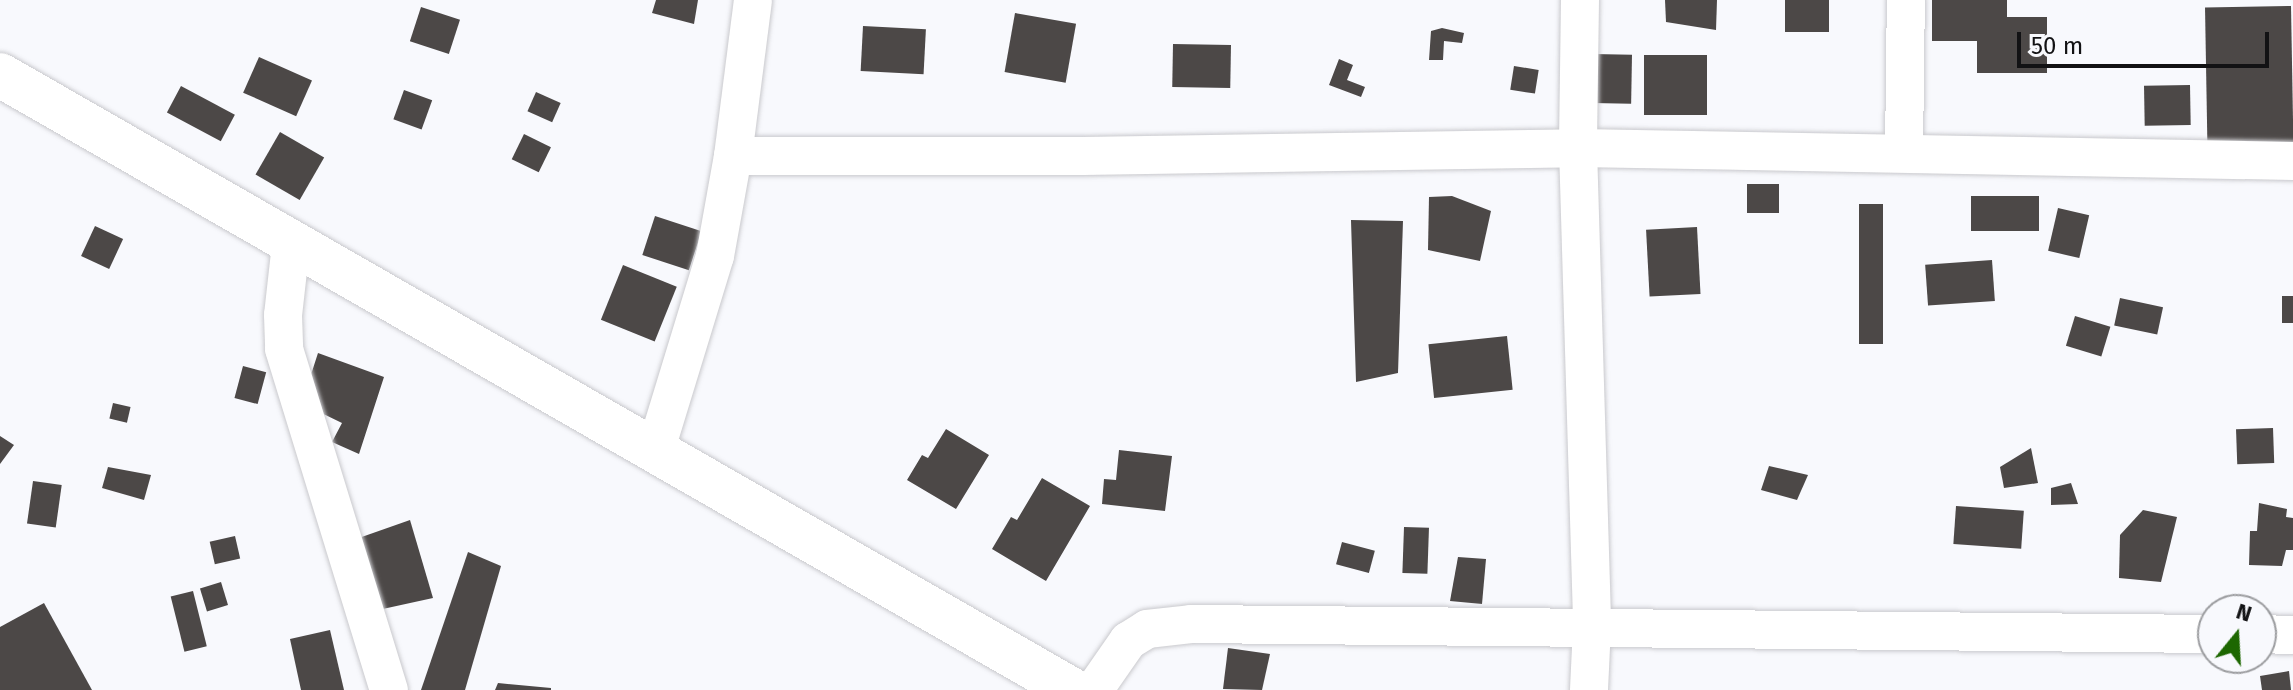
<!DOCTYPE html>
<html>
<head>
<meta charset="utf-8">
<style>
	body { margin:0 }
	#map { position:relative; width:2293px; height:690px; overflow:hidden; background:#f8f9fd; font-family:"Fira Sans",sans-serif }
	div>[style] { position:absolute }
	.building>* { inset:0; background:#4c4847; transform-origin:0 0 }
	.roads { filter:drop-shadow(0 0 2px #c9c9cd) drop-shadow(0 0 2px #c9c9cd) }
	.minor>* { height:38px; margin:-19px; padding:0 19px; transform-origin:19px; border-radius:19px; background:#fff }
	.trunk>* { height:44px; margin:-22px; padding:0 22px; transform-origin:22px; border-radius:22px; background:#fff }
	span { translate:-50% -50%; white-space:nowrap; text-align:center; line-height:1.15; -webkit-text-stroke:8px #f8f9fd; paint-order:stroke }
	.north { position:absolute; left:2197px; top:594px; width:80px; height:80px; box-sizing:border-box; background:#f8f9fd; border:2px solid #9c9da0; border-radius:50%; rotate:18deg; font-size:22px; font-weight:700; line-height:32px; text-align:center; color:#121214 }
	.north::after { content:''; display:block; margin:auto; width:28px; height:36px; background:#1d6701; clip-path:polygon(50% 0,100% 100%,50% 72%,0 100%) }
	.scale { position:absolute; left:2017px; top:32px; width:252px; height:36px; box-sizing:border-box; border:4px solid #121214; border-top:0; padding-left:10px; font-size:24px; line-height:28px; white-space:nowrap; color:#121214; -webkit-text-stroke:6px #f8f9fd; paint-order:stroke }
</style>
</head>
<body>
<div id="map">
	<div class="building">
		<i style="clip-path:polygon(656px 0,698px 0,694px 24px,652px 13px)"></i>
		<i style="clip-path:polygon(1665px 0,1717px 0,1716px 30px,1666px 22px)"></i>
		<i style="left:1785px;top:0;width:44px;height:32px"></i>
		<i style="clip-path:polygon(1932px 0,2007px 0,2007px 17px,2047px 17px,2047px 73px,1977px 73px,1977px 41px,1932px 41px)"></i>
		<i style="left:2291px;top:6px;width:139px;height:86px;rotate:89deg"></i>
		<i style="left:421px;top:7px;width:41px;height:36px;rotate:18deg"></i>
		<i style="left:1015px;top:13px;width:62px;height:60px;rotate:10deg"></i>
		<i style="left:863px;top:26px;width:63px;height:45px;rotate:3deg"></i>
		<i style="clip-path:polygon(1442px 28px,1464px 33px,1462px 43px,1444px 41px,1443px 60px,1429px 60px,1431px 31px)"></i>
		<i style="left:1173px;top:44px;width:58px;height:43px;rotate:1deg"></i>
		<i style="left:1593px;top:54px;width:39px;height:49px;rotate:1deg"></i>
		<i style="left:1644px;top:55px;width:63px;height:60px"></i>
		<i style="left:259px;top:57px;width:58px;height:39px;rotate:24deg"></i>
		<i style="clip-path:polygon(1339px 59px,1353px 65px,1347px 80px,1365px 87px,1361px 97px,1329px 85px)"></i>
		<i style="left:1514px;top:66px;width:25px;height:24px;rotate:9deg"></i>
		<i style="left:2190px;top:85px;width:40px;height:46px;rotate:89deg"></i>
		<i style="left:181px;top:86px;width:61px;height:30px;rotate:28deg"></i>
		<i style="left:404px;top:90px;width:30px;height:31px;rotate:20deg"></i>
		<i style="left:536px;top:92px;width:27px;height:21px;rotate:24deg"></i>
		<i style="left:280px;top:132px;width:51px;height:49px;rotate:30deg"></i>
		<i style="left:524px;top:134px;width:30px;height:28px;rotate:26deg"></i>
		<i style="left:1747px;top:184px;width:32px;height:29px"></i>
		<i style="clip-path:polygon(1452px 196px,1491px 211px,1480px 261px,1428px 250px,1429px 197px)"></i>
		<i style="left:1971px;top:196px;width:68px;height:35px"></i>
		<i style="left:1859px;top:204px;width:24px;height:140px"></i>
		<i style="left:2058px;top:208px;width:32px;height:44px;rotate:13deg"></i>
		<i style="left:655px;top:216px;width:49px;height:41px;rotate:18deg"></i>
		<i style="clip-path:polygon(1351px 220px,1403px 221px,1398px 373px,1356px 382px)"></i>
		<i style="left:95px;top:226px;width:31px;height:33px;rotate:25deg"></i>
		<i style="left:1697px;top:227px;width:67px;height:51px;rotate:87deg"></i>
		<i style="left:1992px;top:260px;width:41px;height:67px;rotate:86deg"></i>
		<i style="left:623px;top:265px;width:58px;height:59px;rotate:22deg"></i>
		<i style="left:2293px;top:296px;width:27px;height:11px;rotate:90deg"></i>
		<i style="left:2120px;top:298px;width:44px;height:28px;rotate:12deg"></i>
		<i style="left:2075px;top:316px;width:37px;height:31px;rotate:17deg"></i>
		<i style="left:1507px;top:336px;width:54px;height:79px;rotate:84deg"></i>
		<i style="clip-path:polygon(318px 353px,384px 377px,359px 454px,332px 442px,342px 423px,309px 407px,306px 390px)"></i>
		<i style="left:243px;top:366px;width:24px;height:33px;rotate:15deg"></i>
		<i style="left:113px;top:403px;width:18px;height:16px;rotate:13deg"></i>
		<i style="left:2273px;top:428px;width:35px;height:37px;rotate:88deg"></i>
		<i style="clip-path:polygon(946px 429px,989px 455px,956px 509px,907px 480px,922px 455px,928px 458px)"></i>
		<i style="clip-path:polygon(0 436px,14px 445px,0 464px)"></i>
		<i style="clip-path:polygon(2031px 448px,2038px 483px,2004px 488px,2000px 467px)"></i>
		<i style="clip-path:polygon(1119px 450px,1172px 456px,1165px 511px,1102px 504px,1104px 479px,1116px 480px)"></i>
		<i style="clip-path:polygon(1769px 466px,1808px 475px,1797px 500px,1761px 490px)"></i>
		<i style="clip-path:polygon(108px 467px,151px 475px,144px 500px,102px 488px)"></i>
		<i style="clip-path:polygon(1042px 478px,1090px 506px,1046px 581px,992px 549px,1011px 517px,1017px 520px)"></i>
		<i style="left:33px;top:481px;width:29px;height:43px;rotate:8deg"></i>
		<i style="clip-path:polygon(2071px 483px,2078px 504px,2051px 505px,2051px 488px)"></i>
		<i style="clip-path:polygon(2259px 503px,2287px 509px,2286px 517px,2293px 518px,2293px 550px,2286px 550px,2282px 566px,2249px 565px,2250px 531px,2257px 531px)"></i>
		<i style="left:1956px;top:506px;width:68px;height:38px;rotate:4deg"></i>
		<i style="clip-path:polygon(2143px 510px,2177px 517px,2161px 582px,2119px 578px,2120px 535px)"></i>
		<i style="clip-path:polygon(410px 520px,433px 598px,369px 612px,356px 539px)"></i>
		<i style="left:1404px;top:527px;width:25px;height:46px;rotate:2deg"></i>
		<i style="left:235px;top:536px;width:23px;height:26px;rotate:77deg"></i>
		<i style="left:1342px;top:542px;width:34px;height:23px;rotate:15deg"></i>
		<i style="clip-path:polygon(468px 552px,501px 566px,465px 690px,421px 690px)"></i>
		<i style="clip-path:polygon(1458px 557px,1486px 559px,1482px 604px,1450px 601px)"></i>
		<i style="left:221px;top:582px;width:24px;height:22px;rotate:73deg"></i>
		<i style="left:193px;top:591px;width:57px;height:23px;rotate:76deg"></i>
		<i style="clip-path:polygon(44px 603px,92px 690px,0 690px,0 627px)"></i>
		<i style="clip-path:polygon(330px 630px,344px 690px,301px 690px,290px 639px)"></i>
		<i style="clip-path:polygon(1228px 648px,1270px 654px,1262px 690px,1223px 689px)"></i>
		<i style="clip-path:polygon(2289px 671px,2291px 690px,2262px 690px,2260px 676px)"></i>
		<i style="clip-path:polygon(498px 683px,551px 688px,551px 690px,495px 690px)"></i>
	</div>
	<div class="roads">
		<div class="minor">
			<i style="left:1580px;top:0;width:148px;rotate:90.8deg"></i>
			<i style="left:1578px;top:148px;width:478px;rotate:88.3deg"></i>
			<i style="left:1592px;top:626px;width:64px;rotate:92.7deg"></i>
			<i style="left:1904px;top:153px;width:153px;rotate:-89.3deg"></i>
			<i style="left:733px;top:156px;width:350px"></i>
			<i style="left:1083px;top:156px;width:495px;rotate:-0.9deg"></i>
			<i style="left:1578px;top:148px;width:715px;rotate:1.04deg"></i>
			<i style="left:291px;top:244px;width:71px;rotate:96.4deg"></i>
			<i style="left:283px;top:315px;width:34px;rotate:88deg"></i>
			<i style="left:284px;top:349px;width:357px;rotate:72.9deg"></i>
			<i style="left:655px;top:452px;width:205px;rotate:-73deg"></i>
			<i style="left:715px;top:256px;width:102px;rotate:-79.8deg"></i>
			<i style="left:733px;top:156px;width:157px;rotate:-82.7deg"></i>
			<i style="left:2261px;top:634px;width:32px;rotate:2deg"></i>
			<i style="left:1094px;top:690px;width:60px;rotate:-55.2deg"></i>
			<i style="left:1128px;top:641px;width:22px;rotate:-32deg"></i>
			<i style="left:1147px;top:629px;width:44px;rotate:-6.5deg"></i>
			<i style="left:1191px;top:624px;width:1022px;rotate:0.56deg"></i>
		</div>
		<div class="trunk">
			<i style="left:0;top:75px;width:1236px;rotate:29.84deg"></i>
		</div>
	</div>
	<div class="north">N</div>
	<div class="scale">50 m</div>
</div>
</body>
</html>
